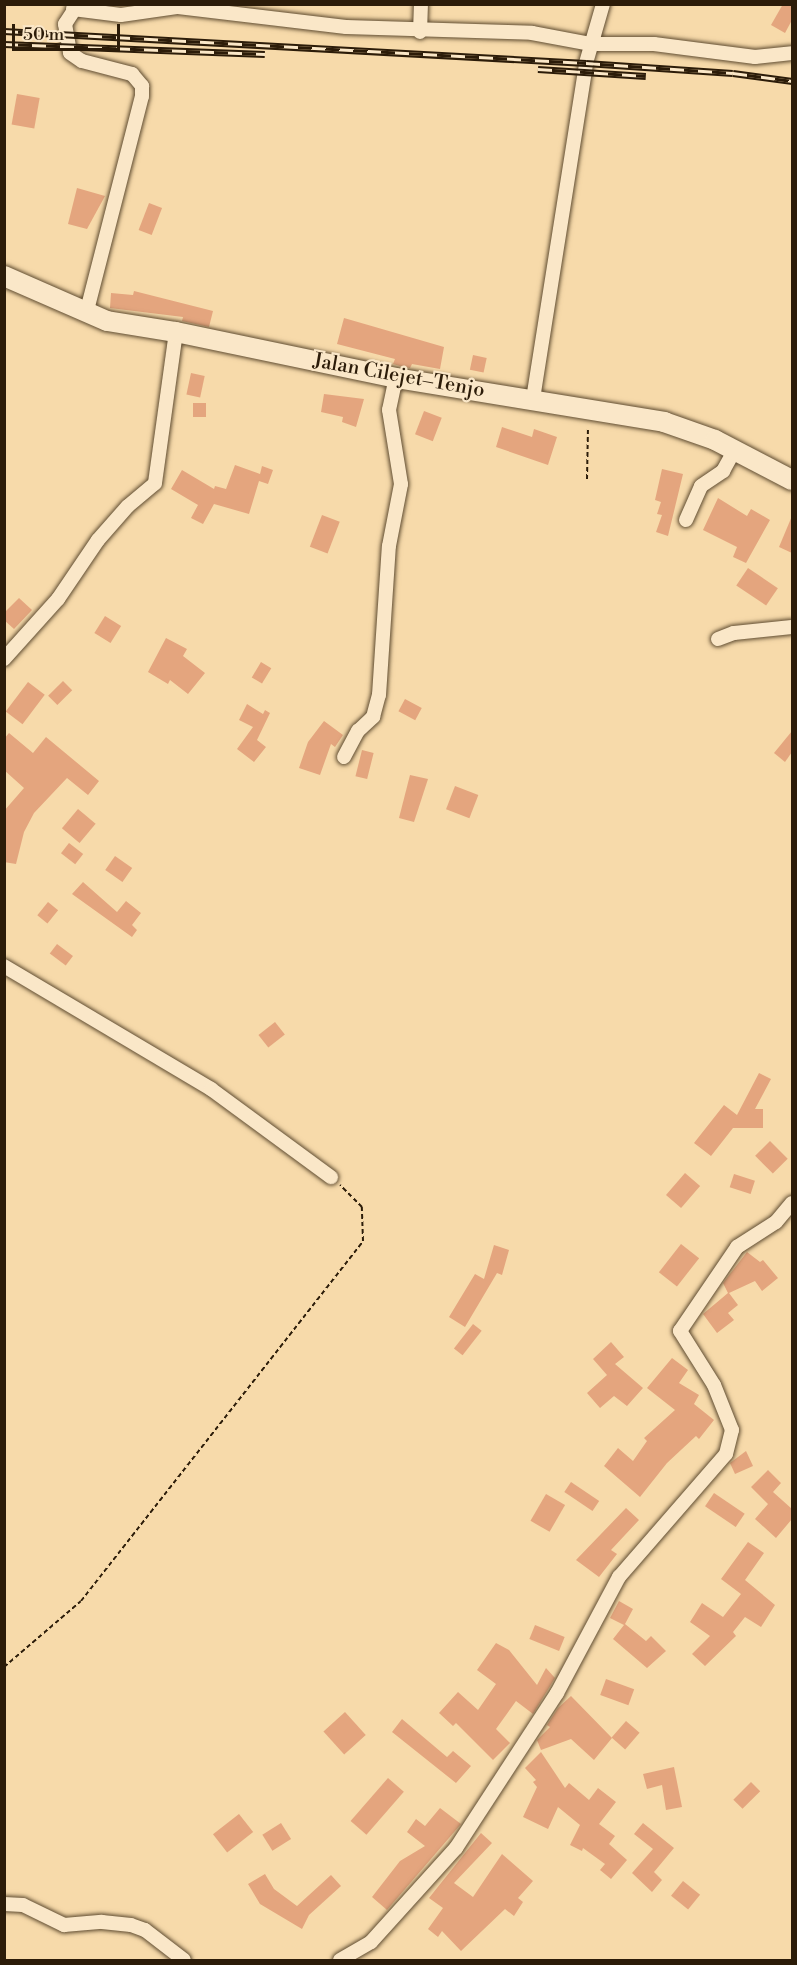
<!DOCTYPE html>
<html>
<head>
<meta charset="utf-8">
<style>
	body { margin:0 }
	#map { position:relative; width:797px; height:1965px; overflow:hidden; background:#f7daaa; font-family:"Libre Bodoni",serif }
	div>[style] { position:absolute }
	.building>* { inset:0; background:#e4a57e; transform-origin:0 0 }
	.path>* { height:2px; margin-top:-1px; transform-origin:0; background:repeating-linear-gradient(90deg,#2c1c09 0 4.5px,transparent 0 7.5px) }
	.roads { filter:drop-shadow(0 0 2px #5f4c31) drop-shadow(0 0 2px #5f4c31) }
	.street>* { height:14px; margin:-7px; padding:0 7px; transform-origin:7px; border-radius:7px; background:#fae7c8 }
	.secondary>* { height:20px; margin:-10px; padding:0 10px; transform-origin:10px; border-radius:10px; background:#fae7c8 }
	.rail>* { height:7px; margin-top:-3.5px; transform-origin:0; background:repeating-linear-gradient(90deg,#fae7c8 0 14px,#2c1c09 0 28px); box-sizing:border-box; border-block:2px solid #2c1c09 }
	span { translate:-50% -50%; white-space:nowrap; text-align:center; line-height:1.15; -webkit-text-stroke:4.5px #fae7c8; paint-order:stroke }
	.street-label { font-size:20px; color:#2c1c09 }
	.frame { position:absolute; inset:0; border:6px solid #2c1c09; pointer-events:none }
	.scale { position:absolute; left:12px; top:24px; width:108px; height:27px; box-sizing:border-box; border:3px solid #2c1c09; border-top:0; padding-left:8px; font-size:18px; line-height:21px; white-space:nowrap; color:#2c1c09; -webkit-text-stroke:4px #fae7c8; paint-order:stroke }
</style>
</head>
<body>
<div id="map">
	<div class="building">
		<i style="clip-path:polygon(783px 4px,792px 4px,792px 20px,785px 33px,771px 25px)"></i>
		<i style="left:17px;top:94px;width:23px;height:31px;rotate:10deg"></i>
		<i style="clip-path:polygon(77px 188px,105px 196px,87px 229px,68px 224px)"></i>
		<i style="left:149px;top:203px;width:14px;height:29px;rotate:21deg"></i>
		<i style="clip-path:polygon(134px 291px,213px 311px,209px 327px,182px 321px,183px 317px,110px 308px,111px 293px,133px 295px)"></i>
		<i style="clip-path:polygon(344px 318px,444px 347px,440px 369px,412px 364px,410px 368px,400px 366px,393px 364px,395px 359px,337px 344px)"></i>
		<i style="left:473px;top:355px;width:14px;height:15px;rotate:12deg"></i>
		<i style="left:191px;top:373px;width:14px;height:22px;rotate:12deg"></i>
		<i style="clip-path:polygon(324px 394px,364px 399px,356px 427px,342px 422px,343px 417px,321px 412px)"></i>
		<i style="left:193px;top:403px;width:13px;height:14px"></i>
		<i style="left:424px;top:411px;width:19px;height:25px;rotate:21deg"></i>
		<i style="clip-path:polygon(502px 427px,532px 437px,534px 429px,557px 437px,548px 465px,496px 447px)"></i>
		<i style="clip-path:polygon(235px 465px,260px 474px,262px 466px,273px 470px,268px 484px,259px 481px,249px 514px,214px 504px,203px 524px,191px 518px,198px 505px,171px 489px,182px 470px,214px 489px,215px 486px,226px 489px)"></i>
		<i style="clip-path:polygon(662px 469px,683px 474px,668px 536px,656px 532px,662px 515px,657px 514px,661px 502px,655px 500px)"></i>
		<i style="clip-path:polygon(718px 498px,747px 516px,751px 509px,770px 520px,746px 563px,733px 557px,737px 547px,703px 530px)"></i>
		<i style="left:322px;top:515px;width:19px;height:34px;rotate:21deg"></i>
		<i style="clip-path:polygon(792px 516px,792px 553px,779px 547px)"></i>
		<i style="left:748px;top:568px;width:36px;height:21px;rotate:34deg"></i>
		<i style="clip-path:polygon(19px 598px,32px 610px,14px 629px,4px 620px,4px 613px)"></i>
		<i style="left:105px;top:616px;width:19px;height:20px;rotate:32deg"></i>
		<i style="clip-path:polygon(166px 638px,187px 649px,183px 656px,205px 673px,188px 694px,170px 680px,168px 684px,148px 672px)"></i>
		<i style="left:261px;top:662px;width:12px;height:18px;rotate:31deg"></i>
		<i style="left:63px;top:681px;width:13px;height:21px;rotate:45deg"></i>
		<i style="left:28px;top:682px;width:21px;height:37px;rotate:37deg"></i>
		<i style="left:405px;top:699px;width:19px;height:14px;rotate:28deg"></i>
		<i style="clip-path:polygon(247px 704px,263px 714px,265px 710px,270px 713px,257px 740px,266px 747px,254px 762px,237px 749px,253px 727px,239px 720px)"></i>
		<i style="clip-path:polygon(324px 721px,343px 735px,335px 747px,331px 744px,320px 775px,299px 768px,308px 742px)"></i>
		<i style="clip-path:polygon(792px 731px,792px 752px,785px 762px,774px 753px)"></i>
		<i style="clip-path:polygon(9px 733px,33px 753px,46px 737px,99px 781px,88px 795px,67px 778px,34px 813px,24px 832px,16px 864px,4px 862px,4px 811px,24px 788px,4px 770px,4px 739px)"></i>
		<i style="left:362px;top:750px;width:12px;height:27px;rotate:14deg"></i>
		<i style="clip-path:polygon(410px 775px,428px 779px,414px 822px,399px 818px)"></i>
		<i style="left:455px;top:786px;width:25px;height:25px;rotate:21deg"></i>
		<i style="left:78px;top:809px;width:23px;height:25px;rotate:40deg"></i>
		<i style="left:69px;top:843px;width:18px;height:13px;rotate:38deg"></i>
		<i style="left:115px;top:856px;width:21px;height:17px;rotate:35deg"></i>
		<i style="clip-path:polygon(83px 882px,117px 912px,126px 901px,141px 913px,132px 925px,137px 930px,132px 937px,72px 894px)"></i>
		<i style="left:48px;top:902px;width:13px;height:17px;rotate:39deg"></i>
		<i style="left:57px;top:944px;width:20px;height:12px;rotate:37deg"></i>
		<i style="left:275px;top:1022px;width:16px;height:21px;rotate:52deg"></i>
		<i style="clip-path:polygon(759px 1073px,771px 1079px,755px 1109px,763px 1109px,763px 1128px,733px 1128px,711px 1156px,694px 1143px,724px 1105px,737px 1115px)"></i>
		<i style="left:770px;top:1141px;width:25px;height:21px;rotate:45deg"></i>
		<i style="left:685px;top:1173px;width:20px;height:29px;rotate:41deg"></i>
		<i style="left:734px;top:1174px;width:22px;height:14px;rotate:18deg"></i>
		<i style="left:681px;top:1244px;width:23px;height:36px;rotate:38deg"></i>
		<i style="clip-path:polygon(494px 1245px,509px 1250px,502px 1275px,497px 1273px,465px 1327px,449px 1317px,475px 1274px,484px 1279px)"></i>
		<i style="clip-path:polygon(747px 1252px,760px 1262px,763px 1260px,778px 1278px,762px 1291px,755px 1281px,729px 1293px,738px 1305px,728px 1313px,734px 1320px,717px 1333px,703px 1314px,728px 1293px,723px 1283px)"></i>
		<i style="left:473px;top:1324px;width:11px;height:31px;rotate:38deg"></i>
		<i style="clip-path:polygon(611px 1342px,624px 1357px,615px 1364px,643px 1388px,627px 1406px,614px 1396px,600px 1408px,587px 1393px,607px 1375px,593px 1359px)"></i>
		<i style="clip-path:polygon(672px 1358px,688px 1370px,679px 1383px,699px 1395px,694px 1404px,714px 1420px,699px 1439px,696px 1436px,667px 1463px,640px 1497px,604px 1466px,618px 1448px,633px 1461px,647px 1441px,644px 1438px,675px 1410px,647px 1388px)"></i>
		<i style="clip-path:polygon(746px 1451px,753px 1466px,735px 1474px,730px 1463px)"></i>
		<i style="clip-path:polygon(768px 1470px,781px 1483px,773px 1492px,792px 1509px,792px 1519px,776px 1538px,755px 1519px,768px 1504px,751px 1487px)"></i>
		<i style="left:571px;top:1482px;width:34px;height:12px;rotate:34deg"></i>
		<i style="left:714px;top:1493px;width:37px;height:16px;rotate:34deg"></i>
		<i style="left:546px;top:1494px;width:22px;height:31px;rotate:30deg"></i>
		<i style="clip-path:polygon(626px 1508px,639px 1520px,611px 1550px,617px 1554px,599px 1577px,576px 1560px)"></i>
		<i style="clip-path:polygon(748px 1542px,764px 1553px,745px 1580px,775px 1605px,761px 1627px,745px 1617px,733px 1632px,736px 1636px,705px 1666px,692px 1654px,710px 1636px,690px 1622px,702px 1603px,723px 1617px,741px 1594px,721px 1579px)"></i>
		<i style="clip-path:polygon(619px 1601px,633px 1609px,625px 1624px,646px 1641px,651px 1636px,666px 1651px,647px 1668px,613px 1639px,624px 1625px,610px 1618px)"></i>
		<i style="left:535px;top:1625px;width:32px;height:15px;rotate:22deg"></i>
		<i style="clip-path:polygon(496px 1643px,509px 1650px,537px 1685px,546px 1668px,555px 1678px,533px 1714px,516px 1701px,496px 1729px,510px 1743px,493px 1760px,456px 1723px,453px 1726px,439px 1713px,458px 1692px,478px 1710px,496px 1684px,477px 1670px)"></i>
		<i style="left:606px;top:1679px;width:30px;height:17px;rotate:20deg"></i>
		<i style="clip-path:polygon(571px 1696px,612px 1738px,594px 1760px,571px 1739px,541px 1750px,537px 1740px,550px 1727px,547px 1725px,558px 1708px)"></i>
		<i style="left:345px;top:1712px;width:31px;height:29px;rotate:48deg"></i>
		<i style="clip-path:polygon(402px 1719px,447px 1757px,453px 1751px,471px 1766px,456px 1783px,392px 1732px)"></i>
		<i style="left:626px;top:1721px;width:18px;height:22px;rotate:41deg"></i>
		<i style="clip-path:polygon(541px 1752px,565px 1788px,569px 1783px,589px 1800px,598px 1788px,616px 1802px,599px 1824px,615px 1836px,609px 1844px,627px 1860px,611px 1879px,600px 1870px,605px 1864px,583px 1848px,582px 1851px,570px 1845px,580px 1825px,558px 1807px,548px 1829px,523px 1817px,537px 1787px,533px 1782px,536px 1780px,525px 1768px)"></i>
		<i style="clip-path:polygon(674px 1767px,682px 1807px,666px 1810px,662px 1785px,647px 1789px,643px 1774px)"></i>
		<i style="left:388px;top:1778px;width:21px;height:57px;rotate:41deg"></i>
		<i style="left:751px;top:1782px;width:13px;height:25px;rotate:45deg"></i>
		<i style="clip-path:polygon(440px 1808px,461px 1824px,387px 1910px,372px 1897px,400px 1861px,425px 1846px,407px 1832px,416px 1819px,425px 1826px)"></i>
		<i style="left:239px;top:1814px;width:23px;height:33px;rotate:52deg"></i>
		<i style="left:281px;top:1823px;width:19px;height:22px;rotate:58deg"></i>
		<i style="clip-path:polygon(643px 1823px,674px 1848px,654px 1872px,662px 1880px,652px 1892px,632px 1873px,653px 1849px,634px 1834px)"></i>
		<i style="clip-path:polygon(481px 1833px,492px 1843px,454px 1883px,473px 1897px,502px 1854px,533px 1881px,518px 1898px,523px 1902px,514px 1916px,505px 1909px,461px 1951px,442px 1931px,438px 1937px,428px 1929px,443px 1908px,429px 1898px)"></i>
		<i style="clip-path:polygon(265px 1874px,274px 1889px,297px 1906px,331px 1875px,341px 1886px,309px 1915px,302px 1929px,260px 1904px,248px 1884px)"></i>
		<i style="left:683px;top:1881px;width:22px;height:19px;rotate:39deg"></i>
	</div>
	<div class="path">
		<i style="left:587px;top:479px;width:52px;rotate:-88.9deg"></i>
		<i style="left:4px;top:1667px;width:101px;rotate:-40.6deg"></i>
		<i style="left:81px;top:1601px;width:457px;rotate:-51.9deg"></i>
		<i style="left:363px;top:1241px;width:34px;rotate:-92deg"></i>
		<i style="left:362px;top:1207px;width:31px;rotate:-135deg"></i>
	</div>
	<div class="roads">
		<div class="street">
			<i style="left:78px;top:4px;width:24px;rotate:123deg"></i>
			<i style="left:65px;top:24px;width:29px;rotate:80deg"></i>
			<i style="left:70px;top:53px;width:14px;rotate:34deg"></i>
			<i style="left:82px;top:61px;width:52px;rotate:14.6deg"></i>
			<i style="left:132px;top:74px;width:16px;rotate:50deg"></i>
			<i style="left:142px;top:86px;width:10px;rotate:90deg"></i>
			<i style="left:142px;top:96px;width:225px;rotate:104.4deg"></i>
			<i style="left:73px;top:9px;width:48px;rotate:7.1deg"></i>
			<i style="left:121px;top:15px;width:58px;rotate:-8deg"></i>
			<i style="left:178px;top:7px;width:169px;rotate:6.8deg"></i>
			<i style="left:346px;top:27px;width:186px;rotate:1.8deg"></i>
			<i style="left:532px;top:33px;width:59px;rotate:10.7deg"></i>
			<i style="left:590px;top:44px;width:64px"></i>
			<i style="left:654px;top:44px;width:102px;rotate:7.3deg"></i>
			<i style="left:755px;top:57px;width:37px;rotate:-6deg"></i>
			<i style="left:420px;top:32px;width:28px;rotate:-88deg"></i>
			<i style="left:533px;top:399px;width:340px;rotate:-81deg"></i>
			<i style="left:586px;top:63px;width:61px;rotate:-73.9deg"></i>
			<i style="left:686px;top:520px;width:37px;rotate:-66deg"></i>
			<i style="left:701px;top:486px;width:27px;rotate:-34deg"></i>
			<i style="left:723px;top:471px;width:23px;rotate:-61deg"></i>
			<i style="left:718px;top:639px;width:17px;rotate:-21deg"></i>
			<i style="left:734px;top:633px;width:58px;rotate:-5.9deg"></i>
			<i style="left:4px;top:659px;width:81px;rotate:-48deg"></i>
			<i style="left:58px;top:599px;width:71px;rotate:-55.9deg"></i>
			<i style="left:98px;top:540px;width:45px;rotate:-48.6deg"></i>
			<i style="left:128px;top:506px;width:35px;rotate:-40deg"></i>
			<i style="left:155px;top:483px;width:152px;rotate:-82.1deg"></i>
			<i style="left:344px;top:757px;width:30px;rotate:-62deg"></i>
			<i style="left:358px;top:731px;width:21px;rotate:-43deg"></i>
			<i style="left:373px;top:717px;width:23px;rotate:-75deg"></i>
			<i style="left:379px;top:695px;width:149px;rotate:-86.2deg"></i>
			<i style="left:389px;top:546px;width:63px;rotate:-79deg"></i>
			<i style="left:401px;top:484px;width:75px;rotate:-99.2deg"></i>
			<i style="left:389px;top:410px;width:33px;rotate:-78deg"></i>
			<i style="left:4px;top:966px;width:241px;rotate:30.7deg"></i>
			<i style="left:211px;top:1089px;width:149px;rotate:36.3deg"></i>
			<i style="left:4px;top:1904px;width:19px;rotate:3deg"></i>
			<i style="left:23px;top:1905px;width:46px;rotate:26deg"></i>
			<i style="left:64px;top:1925px;width:38px;rotate:-5deg"></i>
			<i style="left:102px;top:1922px;width:29px;rotate:6deg"></i>
			<i style="left:131px;top:1925px;width:15px;rotate:20deg"></i>
			<i style="left:145px;top:1930px;width:49px;rotate:37.6deg"></i>
			<i style="left:340px;top:1960px;width:36px;rotate:-30deg"></i>
			<i style="left:371px;top:1942px;width:127px;rotate:-47.9deg"></i>
			<i style="left:456px;top:1848px;width:185px;rotate:-56.9deg"></i>
			<i style="left:557px;top:1693px;width:132px;rotate:-61.9deg"></i>
			<i style="left:619px;top:1577px;width:163px;rotate:-49deg"></i>
			<i style="left:726px;top:1454px;width:25px;rotate:-76deg"></i>
			<i style="left:732px;top:1430px;width:48px;rotate:-111.8deg"></i>
			<i style="left:714px;top:1385px;width:64px;rotate:-122.2deg"></i>
			<i style="left:680px;top:1331px;width:102px;rotate:-55.8deg"></i>
			<i style="left:737px;top:1247px;width:46px;rotate:-32.7deg"></i>
			<i style="left:776px;top:1222px;width:25px;rotate:-50deg"></i>
		</div>
		<div class="secondary">
			<i style="left:4px;top:276px;width:112px;rotate:23.6deg"></i>
			<i style="left:107px;top:321px;width:70px;rotate:9.1deg"></i>
			<i style="left:176px;top:332px;width:225px;rotate:11.8deg"></i>
			<i style="left:396px;top:378px;width:272px;rotate:9.3deg"></i>
			<i style="left:664px;top:422px;width:54px;rotate:19.4deg"></i>
			<i style="left:715px;top:440px;width:87px;rotate:27.5deg"></i>
		</div>
	</div>
	<div class="rail">
		<i style="left:4px;top:31px;width:583px;rotate:3.15deg"></i>
		<i style="left:586px;top:63px;width:147px;rotate:3.9deg"></i>
		<i style="left:733px;top:73px;width:60px;rotate:7.7deg"></i>
		<i style="left:4px;top:44px;width:261px;rotate:2.2deg"></i>
		<i style="left:538px;top:69px;width:108px;rotate:3.7deg"></i>
	</div>
	<div class="street-label">
		<span style="left:399px;top:376px;rotate:10deg">Jalan Cilejet–Tenjo</span>
	</div>
	<div class="frame"></div>
	<div class="scale">50 m</div>
</div>
</body>
</html>
